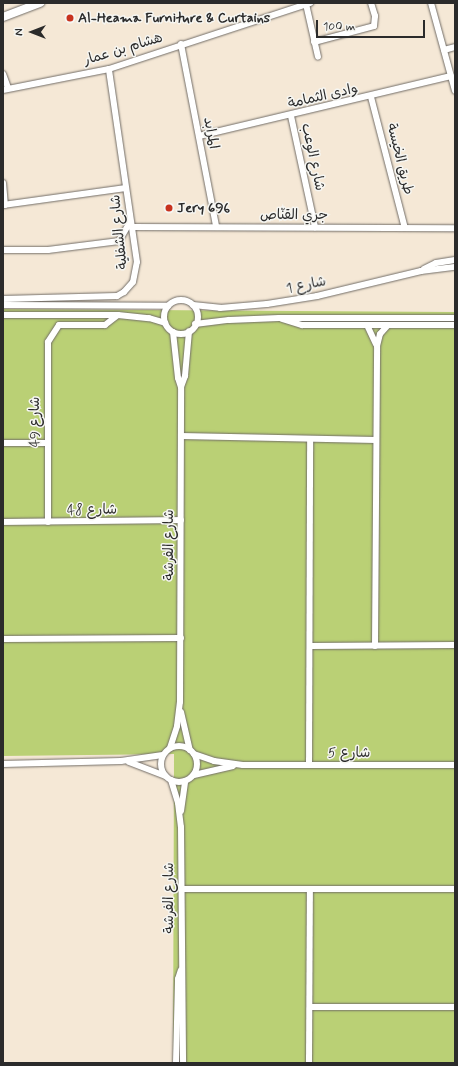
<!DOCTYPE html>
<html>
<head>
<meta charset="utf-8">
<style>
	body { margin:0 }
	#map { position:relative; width:458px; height:1066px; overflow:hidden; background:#f5e8d6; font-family:Mynerve,"Playpen Sans Arabic",sans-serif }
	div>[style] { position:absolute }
	.green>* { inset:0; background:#bad075 }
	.roads { filter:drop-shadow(0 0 1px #726d67) drop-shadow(0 0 1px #726d67) }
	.minor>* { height:6px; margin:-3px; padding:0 3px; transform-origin:3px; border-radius:3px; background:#fff }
	.minor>.ring { margin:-3px; padding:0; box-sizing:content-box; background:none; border:6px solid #fff; border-radius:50% }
	.tertiary>* { height:8px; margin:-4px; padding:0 4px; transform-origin:4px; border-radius:4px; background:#fff }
	.dots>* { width:11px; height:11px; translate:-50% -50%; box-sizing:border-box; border:2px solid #f6f6f2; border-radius:50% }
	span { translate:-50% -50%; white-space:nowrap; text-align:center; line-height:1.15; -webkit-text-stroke:3px #f6f6f2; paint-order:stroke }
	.poi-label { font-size:14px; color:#2b2b2b; font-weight:700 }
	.left { translate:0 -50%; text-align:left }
	.street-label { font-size:14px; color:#2b2b2b }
	.frame { position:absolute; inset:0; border:4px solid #2b2b2b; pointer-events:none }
	.north { position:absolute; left:12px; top:12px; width:40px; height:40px; -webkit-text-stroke:3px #f6f6f2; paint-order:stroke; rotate:270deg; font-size:11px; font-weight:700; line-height:16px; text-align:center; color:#2b2b2b }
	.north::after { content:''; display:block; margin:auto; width:14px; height:18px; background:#2b2b2b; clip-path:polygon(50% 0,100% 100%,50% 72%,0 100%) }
	.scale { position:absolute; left:316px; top:20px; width:109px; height:18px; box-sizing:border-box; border:2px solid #2b2b2b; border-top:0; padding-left:5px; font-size:12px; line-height:14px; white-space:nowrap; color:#2b2b2b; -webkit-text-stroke:3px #f6f6f2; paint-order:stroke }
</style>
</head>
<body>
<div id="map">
	<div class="green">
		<i style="clip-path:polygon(3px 309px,455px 312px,455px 1063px,173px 1063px,174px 754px,3px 756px)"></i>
	</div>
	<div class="roads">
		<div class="minor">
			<i style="left:431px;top:3px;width:91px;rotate:74.7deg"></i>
			<i style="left:306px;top:4px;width:54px;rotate:77.2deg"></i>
			<i style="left:314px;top:42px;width:62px;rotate:-14.9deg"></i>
			<i style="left:374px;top:26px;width:10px;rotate:-84deg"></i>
			<i style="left:375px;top:16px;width:14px;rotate:-107deg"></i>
			<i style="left:181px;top:44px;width:185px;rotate:79.1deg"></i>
			<i style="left:444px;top:50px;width:11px;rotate:-15deg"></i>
			<i style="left:3px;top:74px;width:15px;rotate:70deg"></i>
			<i style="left:3px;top:90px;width:108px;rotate:-11.2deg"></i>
			<i style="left:109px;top:69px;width:212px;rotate:-18.2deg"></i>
			<i style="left:371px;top:97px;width:135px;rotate:75.5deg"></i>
			<i style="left:291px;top:116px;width:114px;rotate:77.8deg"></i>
			<i style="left:199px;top:136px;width:259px;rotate:-13.4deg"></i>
			<i style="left:3px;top:183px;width:22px;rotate:85deg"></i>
			<i style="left:3px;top:205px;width:124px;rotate:-7.9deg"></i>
			<i style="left:132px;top:227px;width:323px;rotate:0.2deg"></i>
			<i style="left:3px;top:250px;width:45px"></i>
			<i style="left:48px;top:250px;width:72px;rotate:-7.2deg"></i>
			<i style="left:119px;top:241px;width:22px;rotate:-60deg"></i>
			<i style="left:424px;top:269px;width:13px;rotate:-27deg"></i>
			<i style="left:436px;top:263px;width:19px;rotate:-9deg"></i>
			<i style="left:3px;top:299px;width:114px;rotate:-1.5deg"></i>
			<i style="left:117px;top:296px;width:8px;rotate:-30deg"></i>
			<i style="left:124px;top:292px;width:13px;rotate:-48deg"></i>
			<i style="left:133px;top:282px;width:20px;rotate:-79deg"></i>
			<i style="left:137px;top:262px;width:195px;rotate:-98.3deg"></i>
			<i class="ring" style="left:164px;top:300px;width:28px;height:28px"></i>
			<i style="left:3px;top:305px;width:165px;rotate:0.3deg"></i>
			<i style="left:193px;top:305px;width:27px;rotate:6deg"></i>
			<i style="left:220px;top:308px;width:47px;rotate:-4.9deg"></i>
			<i style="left:267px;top:304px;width:51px;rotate:-9.1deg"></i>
			<i style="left:317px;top:296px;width:107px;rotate:-13.5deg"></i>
			<i style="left:421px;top:271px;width:34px;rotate:-7deg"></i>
			<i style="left:3px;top:315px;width:115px"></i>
			<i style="left:118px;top:315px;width:31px;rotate:6deg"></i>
			<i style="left:149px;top:318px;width:17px;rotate:17deg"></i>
			<i style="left:282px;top:319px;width:21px;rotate:17deg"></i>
			<i style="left:302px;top:325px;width:153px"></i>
			<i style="left:195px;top:324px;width:34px;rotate:-7deg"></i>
			<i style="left:229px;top:320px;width:50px;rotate:-2.3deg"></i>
			<i style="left:279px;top:318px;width:176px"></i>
			<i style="left:367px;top:325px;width:21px;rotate:65deg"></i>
			<i style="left:173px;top:332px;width:46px;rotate:83.8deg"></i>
			<i style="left:178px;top:378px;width:9px;rotate:72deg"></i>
			<i style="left:181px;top:436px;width:195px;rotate:1.2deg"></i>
			<i style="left:3px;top:443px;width:45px"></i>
			<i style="left:3px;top:522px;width:178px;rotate:-0.6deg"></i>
			<i style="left:48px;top:522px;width:180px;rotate:-90deg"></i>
			<i style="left:48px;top:342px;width:20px;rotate:-57deg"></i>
			<i style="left:59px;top:325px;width:46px"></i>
			<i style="left:105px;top:325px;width:16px;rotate:-38deg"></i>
			<i style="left:3px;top:639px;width:178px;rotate:-0.3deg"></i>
			<i style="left:310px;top:646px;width:145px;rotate:-0.4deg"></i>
			<i style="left:375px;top:646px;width:300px;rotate:-89.6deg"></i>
			<i style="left:377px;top:346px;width:12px;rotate:-76deg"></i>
			<i style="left:380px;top:334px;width:12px;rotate:-48deg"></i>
			<i style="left:181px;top:712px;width:39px;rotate:77deg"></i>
			<i class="ring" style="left:161px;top:746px;width:30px;height:30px"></i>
			<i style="left:170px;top:748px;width:23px;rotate:-72deg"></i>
			<i style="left:177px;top:726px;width:24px;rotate:-83deg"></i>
			<i style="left:180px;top:702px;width:315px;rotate:-89.8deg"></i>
			<i style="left:181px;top:387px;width:12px;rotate:-70deg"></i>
			<i style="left:185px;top:376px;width:45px;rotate:-84.9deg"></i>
			<i style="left:194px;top:754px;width:21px;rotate:19deg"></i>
			<i style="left:214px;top:761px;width:29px;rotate:8deg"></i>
			<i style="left:243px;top:765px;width:212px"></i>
			<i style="left:129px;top:762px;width:39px;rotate:21deg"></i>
			<i style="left:3px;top:764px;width:118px;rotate:-1.5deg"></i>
			<i style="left:121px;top:761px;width:42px;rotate:-8.1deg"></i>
			<i style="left:309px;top:765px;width:325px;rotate:-89.8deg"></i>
			<i style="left:194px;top:775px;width:40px;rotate:-13deg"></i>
			<i style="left:171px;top:780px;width:24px;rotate:73deg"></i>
			<i style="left:178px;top:803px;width:24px;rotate:83deg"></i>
			<i style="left:181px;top:827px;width:236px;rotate:89.5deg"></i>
			<i style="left:181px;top:811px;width:30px;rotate:-82deg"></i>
			<i style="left:182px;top:889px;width:273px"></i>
			<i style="left:310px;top:1007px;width:145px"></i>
			<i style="left:176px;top:1063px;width:84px;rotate:-88.6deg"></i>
			<i style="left:178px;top:979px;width:9px;rotate:-72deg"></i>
			<i style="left:309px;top:1063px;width:174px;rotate:-89.7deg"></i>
		</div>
		<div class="tertiary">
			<i style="left:3px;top:17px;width:40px;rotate:-21deg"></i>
		</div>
	</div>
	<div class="dots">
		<i style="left:70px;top:18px;background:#c8321e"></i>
		<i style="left:169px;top:208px;background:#c8321e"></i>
	</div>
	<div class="poi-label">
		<span class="left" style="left:78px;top:18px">Al-Heama Furniture &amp; Curtains</span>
		<span class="left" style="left:177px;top:208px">Jery 696</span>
	</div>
	<div class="street-label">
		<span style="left:123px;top:49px;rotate:-17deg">هشام بن عمار</span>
		<span style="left:323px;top:96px;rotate:-13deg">وادى الثمامة</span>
		<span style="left:211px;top:133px;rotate:79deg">المرابد</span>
		<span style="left:313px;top:157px;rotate:78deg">شارع الوعب</span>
		<span style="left:400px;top:159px;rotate:76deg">طريق الخيسة</span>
		<span style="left:294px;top:215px">جري القنّاص</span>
		<span style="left:119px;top:232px;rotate:-96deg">شارع الشفلية</span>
		<span style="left:306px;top:285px;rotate:-11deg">شارع 1</span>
		<span style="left:35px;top:422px;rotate:-90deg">شارع 49</span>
		<span style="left:92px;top:510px;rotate:-1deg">شارع 48</span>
		<span style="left:169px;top:545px;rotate:-90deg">شارع الفرشة</span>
		<span style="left:349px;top:753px">شارع 5</span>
		<span style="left:169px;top:898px;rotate:-90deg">شارع الفرشة</span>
	</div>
	<div class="frame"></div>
	<div class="north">N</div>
	<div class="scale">100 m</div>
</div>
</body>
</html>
